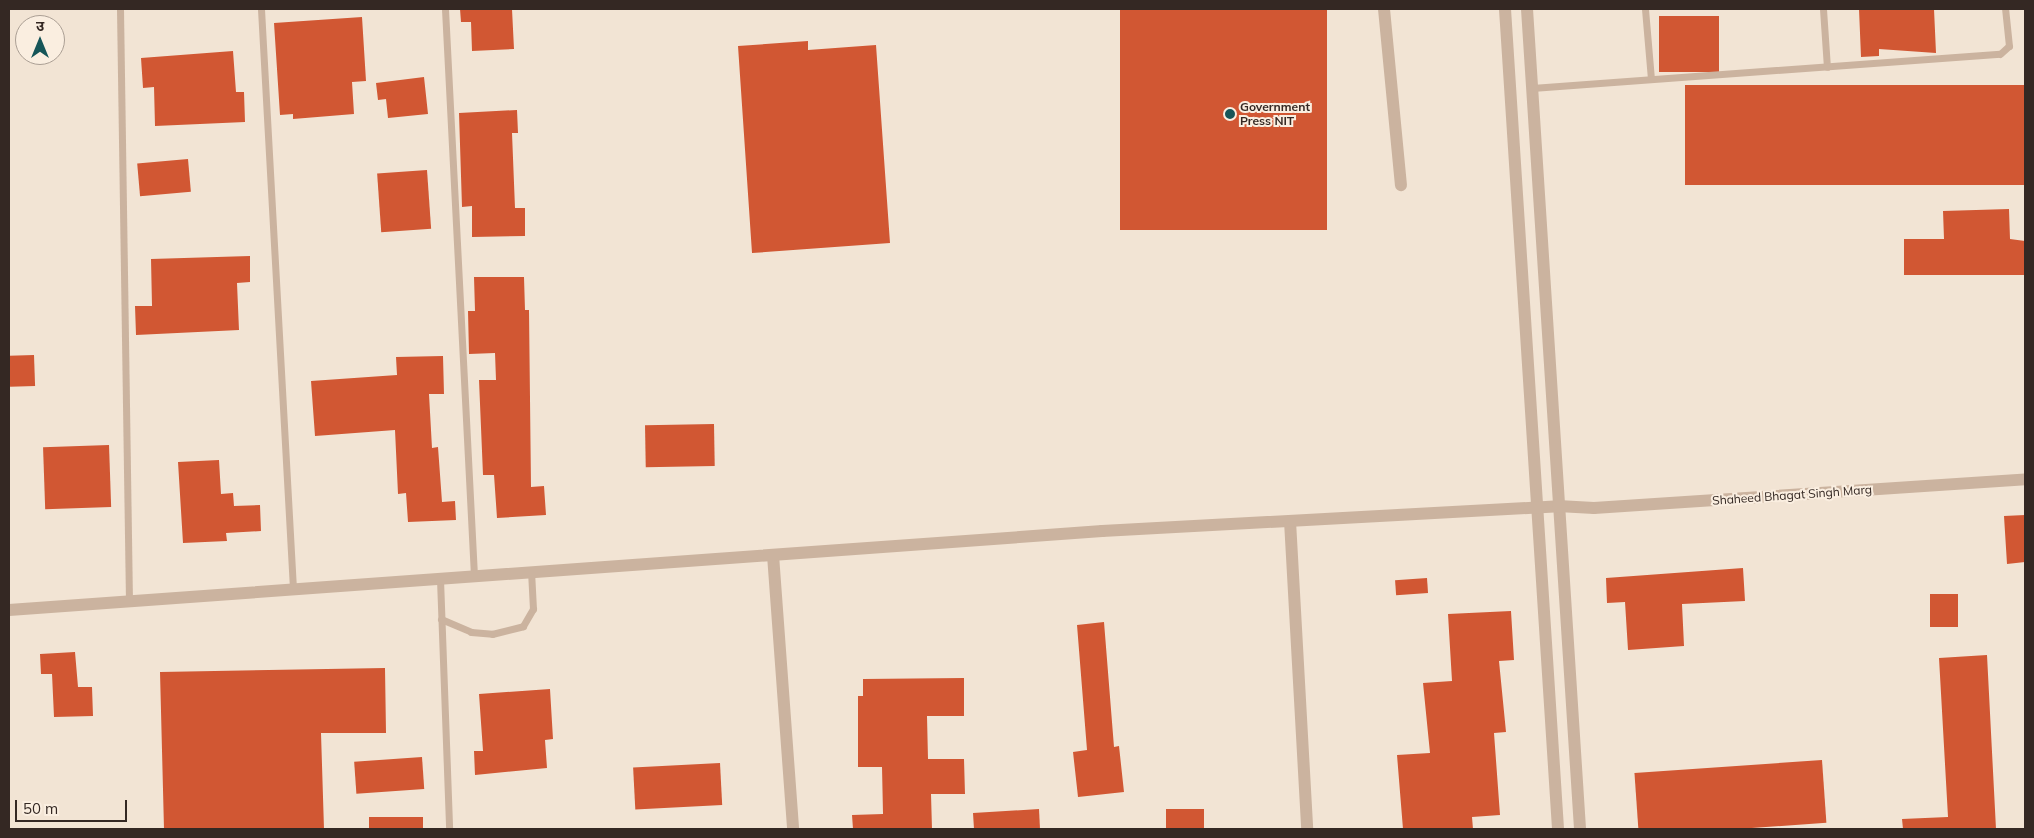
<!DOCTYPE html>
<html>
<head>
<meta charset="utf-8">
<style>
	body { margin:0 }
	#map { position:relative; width:2034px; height:838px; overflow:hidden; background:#f2e4d4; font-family:Mulish,"Noto Sans Devanagari",sans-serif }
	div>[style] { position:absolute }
	.building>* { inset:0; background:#d15733; transform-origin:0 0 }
	.service>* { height:7px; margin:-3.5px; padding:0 3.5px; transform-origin:3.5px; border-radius:3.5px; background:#cbb39f }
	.minor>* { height:12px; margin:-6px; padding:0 6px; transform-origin:6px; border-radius:6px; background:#cbb39f }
	.tertiary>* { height:12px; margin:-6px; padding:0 6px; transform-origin:6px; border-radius:6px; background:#cbb39f }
	.dots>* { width:14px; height:14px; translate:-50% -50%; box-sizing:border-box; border:2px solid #faeee0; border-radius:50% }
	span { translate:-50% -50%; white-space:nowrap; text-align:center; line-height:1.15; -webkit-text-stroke:4px #faeee0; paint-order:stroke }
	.poi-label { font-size:12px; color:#342823; font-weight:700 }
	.left { translate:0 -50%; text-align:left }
	.street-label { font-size:12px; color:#342823 }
	.frame { position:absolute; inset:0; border:10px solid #342823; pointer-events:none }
	.north { position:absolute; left:15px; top:15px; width:50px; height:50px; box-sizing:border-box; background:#faeee0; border:1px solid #ab9f94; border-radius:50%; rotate:0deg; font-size:14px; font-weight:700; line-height:20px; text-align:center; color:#342823 }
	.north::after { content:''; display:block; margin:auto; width:18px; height:22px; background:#165558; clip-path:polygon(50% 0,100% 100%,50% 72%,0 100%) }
	.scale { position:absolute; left:15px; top:800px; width:112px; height:22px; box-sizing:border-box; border:2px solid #342823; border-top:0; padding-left:6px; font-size:15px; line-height:18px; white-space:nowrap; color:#342823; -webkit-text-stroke:4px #faeee0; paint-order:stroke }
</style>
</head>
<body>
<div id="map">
	<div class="building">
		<i style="clip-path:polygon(460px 9px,512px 9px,514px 49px,472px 51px,471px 22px,461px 22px)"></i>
		<i style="left:1120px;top:9px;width:207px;height:221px"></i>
		<i style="clip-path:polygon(1859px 9px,1934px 9px,1936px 53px,1879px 49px,1879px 56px,1861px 57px)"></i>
		<i style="left:1659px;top:16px;width:60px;height:56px"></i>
		<i style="clip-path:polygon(362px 17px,366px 81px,352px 82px,354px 114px,293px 119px,293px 114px,280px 115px,274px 23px)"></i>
		<i style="clip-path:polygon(808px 41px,808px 50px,876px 45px,890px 243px,752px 253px,738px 46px)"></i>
		<i style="clip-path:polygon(233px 51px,236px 92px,244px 92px,245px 122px,155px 126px,154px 87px,143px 88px,141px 58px)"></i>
		<i style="clip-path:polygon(424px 77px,428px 114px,388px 118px,386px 99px,378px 100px,376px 83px)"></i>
		<i style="left:2025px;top:85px;width:100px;height:340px;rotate:90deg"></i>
		<i style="clip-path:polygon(517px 110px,518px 133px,512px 133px,515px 208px,525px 208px,525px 236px,472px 237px,472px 206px,462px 207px,459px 113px)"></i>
		<i style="left:188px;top:159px;width:33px;height:51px;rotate:85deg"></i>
		<i style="left:427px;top:170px;width:59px;height:50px;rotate:86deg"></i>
		<i style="clip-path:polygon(2009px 209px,2010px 239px,2025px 241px,2025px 275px,1904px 275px,1904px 239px,1944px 239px,1943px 211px)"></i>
		<i style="clip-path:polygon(250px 256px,250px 282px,237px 283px,239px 330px,136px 335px,135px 306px,152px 306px,151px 259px)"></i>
		<i style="clip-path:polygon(474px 277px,524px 277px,525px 310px,529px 310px,531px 487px,544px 486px,546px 515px,497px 518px,494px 475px,483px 475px,479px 380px,496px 380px,495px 353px,469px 354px,468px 311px,475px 311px)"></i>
		<i style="left:34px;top:355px;width:31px;height:25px;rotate:88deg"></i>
		<i style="clip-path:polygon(443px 356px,444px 394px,429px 394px,432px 448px,438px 447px,442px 502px,455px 501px,456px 520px,408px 522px,406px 493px,398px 494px,395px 430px,315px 436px,311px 381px,397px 375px,396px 357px)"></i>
		<i style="left:714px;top:424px;width:42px;height:69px;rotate:89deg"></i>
		<i style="left:109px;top:445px;width:62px;height:66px;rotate:88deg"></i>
		<i style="clip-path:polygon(219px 460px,221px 494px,233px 493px,234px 506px,260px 505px,261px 531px,226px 533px,227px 541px,183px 543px,178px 462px)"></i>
		<i style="clip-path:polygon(2025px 515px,2025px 562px,2007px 564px,2004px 516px)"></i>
		<i style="clip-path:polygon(1743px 568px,1745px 601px,1682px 604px,1684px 646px,1628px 650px,1625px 602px,1607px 603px,1606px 578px)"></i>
		<i style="left:1427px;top:578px;width:15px;height:32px;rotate:86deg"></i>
		<i style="left:1930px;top:594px;width:28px;height:33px"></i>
		<i style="clip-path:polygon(1511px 611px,1514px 660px,1499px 661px,1506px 732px,1494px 733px,1500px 815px,1472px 817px,1473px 829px,1403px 829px,1397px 755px,1430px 753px,1423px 683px,1452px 681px,1448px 614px)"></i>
		<i style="clip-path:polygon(1104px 622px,1114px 747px,1119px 746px,1124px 792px,1078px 797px,1073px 752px,1087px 750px,1077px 625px)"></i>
		<i style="clip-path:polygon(75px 652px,78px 687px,92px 687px,93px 716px,54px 717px,52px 674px,41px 674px,40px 654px)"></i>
		<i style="clip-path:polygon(1987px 655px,1996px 829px,1903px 829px,1902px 819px,1948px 817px,1939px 658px)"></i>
		<i style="clip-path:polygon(385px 668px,386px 733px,321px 733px,324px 829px,164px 829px,160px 672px)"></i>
		<i style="clip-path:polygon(964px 678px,964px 716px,927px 716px,928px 759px,964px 759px,965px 794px,931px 794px,932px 829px,853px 829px,852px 815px,883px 814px,882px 767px,858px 767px,858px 696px,863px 696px,863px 679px)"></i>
		<i style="clip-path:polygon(550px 689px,553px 739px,545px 740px,547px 768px,475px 775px,474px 751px,483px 751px,479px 694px)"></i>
		<i style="left:422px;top:757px;width:32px;height:68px;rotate:86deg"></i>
		<i style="left:1822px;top:760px;width:63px;height:188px;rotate:86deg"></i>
		<i style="left:720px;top:763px;width:42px;height:87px;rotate:87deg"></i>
		<i style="clip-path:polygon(1039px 809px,1040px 829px,974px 829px,973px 813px)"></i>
		<i style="left:1204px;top:809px;width:20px;height:38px;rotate:90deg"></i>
		<i style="left:369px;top:817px;width:54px;height:12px"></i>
	</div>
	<div class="service">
		<i style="left:120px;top:9px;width:592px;rotate:89.13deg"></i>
		<i style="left:261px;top:9px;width:581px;rotate:86.84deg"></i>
		<i style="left:445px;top:9px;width:568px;rotate:87.07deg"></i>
		<i style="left:1645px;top:9px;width:70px;rotate:85.1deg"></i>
		<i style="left:1823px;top:9px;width:58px;rotate:86.1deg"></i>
		<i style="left:1532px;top:88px;width:469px;rotate:-4.2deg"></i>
		<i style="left:2000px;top:54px;width:12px;rotate:-42deg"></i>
		<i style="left:2009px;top:46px;width:37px;rotate:-96deg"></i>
		<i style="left:440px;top:579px;width:250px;rotate:87.9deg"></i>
		<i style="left:441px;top:619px;width:33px;rotate:23deg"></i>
		<i style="left:471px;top:632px;width:21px;rotate:5deg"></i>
		<i style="left:492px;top:634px;width:32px;rotate:-14deg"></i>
		<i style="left:523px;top:626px;width:20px;rotate:-60deg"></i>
		<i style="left:533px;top:609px;width:37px;rotate:-93deg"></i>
	</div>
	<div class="minor">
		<i style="left:1384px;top:9px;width:177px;rotate:84.5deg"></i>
		<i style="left:1290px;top:521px;width:308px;rotate:86.8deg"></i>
		<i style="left:773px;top:555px;width:275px;rotate:85.8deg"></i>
	</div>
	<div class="tertiary">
		<i style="left:1505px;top:9px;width:822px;rotate:86.3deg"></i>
		<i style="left:1527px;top:9px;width:822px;rotate:86.3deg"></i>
		<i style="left:9px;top:610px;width:1096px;rotate:-4.13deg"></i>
		<i style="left:1102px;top:531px;width:457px;rotate:-3.1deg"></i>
		<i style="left:1558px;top:506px;width:36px;rotate:3deg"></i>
		<i style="left:1594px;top:508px;width:432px;rotate:-3.8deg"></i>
	</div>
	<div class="dots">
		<i style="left:1230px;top:114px;background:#165558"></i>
	</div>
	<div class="poi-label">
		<span class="left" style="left:1240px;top:114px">Government<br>Press NIT</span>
	</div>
	<div class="street-label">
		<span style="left:1792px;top:495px;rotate:-4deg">Shaheed Bhagat Singh Marg</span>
	</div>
	<div class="frame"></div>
	<div class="north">उ</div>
	<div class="scale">50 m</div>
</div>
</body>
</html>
